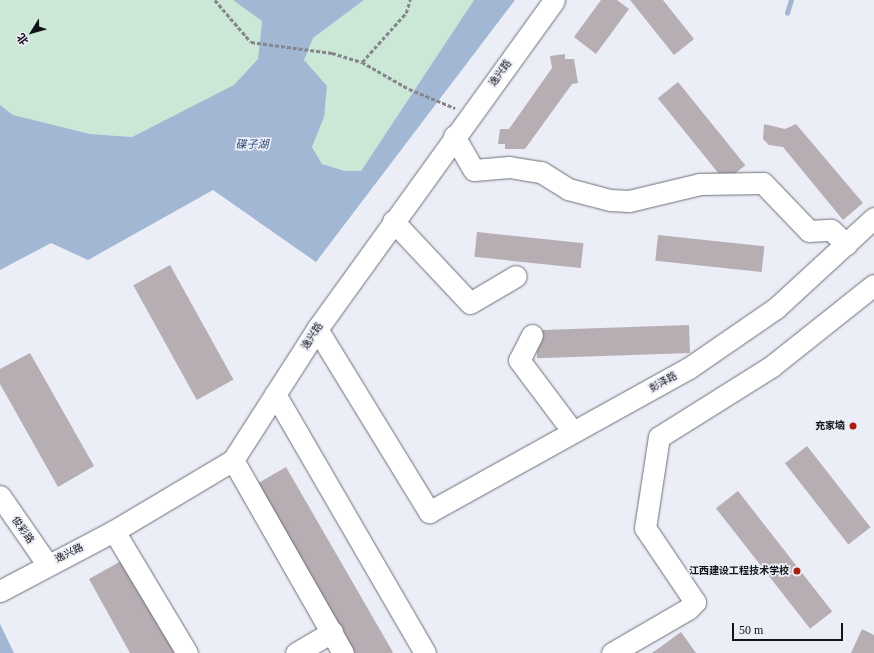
<!DOCTYPE html>
<html>
<head>
<meta charset="utf-8">
<style>
	body { margin:0 }
	#map { position:relative; width:874px; height:653px; overflow:hidden; background:#ebedf7; font-family:"Times New Roman","Noto Sans SC",serif }
	div>[style] { position:absolute }
	.green>* { inset:0; background:#cbe7d5 }
	.water>* { inset:0; background:#a1b7d4 }
	.stream>* { height:4.5px; margin:-2.25px; padding:0 2.25px; transform-origin:2.25px; border-radius:2.25px; background:#a1b7d4 }
	.building>* { inset:0; background:#b7aeb4; transform-origin:0 0 }
	.path>* { height:2.5px; margin-top:-1.25px; transform-origin:0; background:repeating-linear-gradient(90deg,#85868d 0 4px,transparent 0 6px) }
	.roads { filter:drop-shadow(0 0 1px #6e6f78) drop-shadow(0 0 1px #6e6f78) }
	.minor>* { height:21px; margin:-10.5px; padding:0 10.5px; transform-origin:10.5px; border-radius:10.5px; background:#fff }
	.dots>* { width:11px; height:11px; translate:-50% -50%; box-sizing:border-box; border:2px solid #ebedf7; border-radius:50% }
	span { translate:-50% -50%; white-space:nowrap; text-align:center; line-height:1.15; -webkit-text-stroke:3.5px #ebedf7; paint-order:stroke }
	.street-label { font-size:10px; color:#121316 }
	.poi-label { font-size:10px; color:#121316; font-weight:700 }
	.right { translate:-100% -50%; text-align:right }
	.water-label { font-size:11px; color:#2b4973; font-style:italic }
	.north { position:absolute; left:12px; top:12px; width:40px; height:40px; -webkit-text-stroke:3px #ebedf7; paint-order:stroke; rotate:233deg; font-size:11px; font-weight:700; line-height:16px; text-align:center; color:#121316 }
	.north::after { content:''; display:block; margin:auto; width:14px; height:18px; background:#121316; clip-path:polygon(50% 0,100% 100%,50% 72%,0 100%) }
	.scale { position:absolute; left:732px; top:623px; width:111px; height:18px; box-sizing:border-box; border:2px solid #121316; border-top:0; padding-left:5px; font-size:12px; line-height:14px; white-space:nowrap; color:#121316; -webkit-text-stroke:3px #ebedf7; paint-order:stroke }
</style>
</head>
<body>
<div id="map">
	<div class="green">
		<i style="clip-path:polygon(0 0,233px 0,262px 20px,258px 59px,235px 85px,132px 137px,90px 134px,13px 115px,0 105px)"></i>
		<i style="clip-path:polygon(364px 0,474px 0,361px 171px,345px 171px,322px 164px,312px 147px,324px 117px,304px 60px,313px 38px)"></i>
	</div>
	<div class="water">
		<i style="clip-path:polygon(233px 0,364px 0,313px 38px,304px 60px,327px 86px,324px 117px,312px 147px,322px 164px,345px 171px,361px 171px,474px 0,515px 0,316px 262px,213px 190px,88px 260px,51px 243px,0 270px,0 105px,13px 115px,90px 134px,132px 137px,234px 85px,258px 59px,262px 21px)"></i>
		<i style="clip-path:polygon(0 624px,14px 653px,0 653px)"></i>
	</div>
	<div class="stream">
		<i style="left:787px;top:13px;width:14px;rotate:-73deg"></i>
	</div>
	<div class="building">
		<i style="clip-path:polygon(601px 0,617px 0,629px 9px,596px 54px,574px 37px)"></i>
		<i style="clip-path:polygon(630px 0,663px 0,694px 39px,674px 55px)"></i>
		<i style="clip-path:polygon(565px 54px,565px 59px,574px 59px,578px 83px,572px 84px,525px 149px,505px 149px,505px 144px,498px 144px,500px 129px,509px 129px,552px 68px,550px 56px)"></i>
		<i style="left:678px;top:82px;width:107px;height:26px;rotate:51deg"></i>
		<i style="clip-path:polygon(764px 124px,785px 129px,796px 124px,863px 203px,843px 220px,783px 147px,769px 145px,763px 139px)"></i>
		<i style="left:477px;top:232px;width:107px;height:25px;rotate:6deg"></i>
		<i style="left:658px;top:235px;width:107px;height:26px;rotate:6deg"></i>
		<i style="left:170px;top:265px;width:131px;height:42px;rotate:61deg"></i>
		<i style="left:689px;top:325px;width:28px;height:153px;rotate:88deg"></i>
		<i style="clip-path:polygon(30px 353px,94px 466px,58px 487px,0 384px,0 369px)"></i>
		<i style="left:807px;top:446px;width:103px;height:28px;rotate:52deg"></i>
		<i style="left:286px;top:467px;width:214px;height:39px;rotate:60deg"></i>
		<i style="left:738px;top:491px;width:153px;height:28px;rotate:52deg"></i>
		<i style="clip-path:polygon(123px 560px,175px 653px,130px 653px,89px 579px)"></i>
		<i style="clip-path:polygon(862px 629px,874px 635px,874px 653px,851px 653px)"></i>
		<i style="clip-path:polygon(681px 632px,696px 653px,652px 653px)"></i>
	</div>
	<div class="path">
		<i style="left:215px;top:0;width:55px;rotate:49.4deg"></i>
		<i style="left:251px;top:42px;width:82px;rotate:7.7deg"></i>
		<i style="left:332px;top:53px;width:31px;rotate:17deg"></i>
		<i style="left:362px;top:62px;width:66px;rotate:-48.1deg"></i>
		<i style="left:406px;top:13px;width:14px;rotate:-73deg"></i>
		<i style="left:362px;top:62px;width:54px;rotate:29.9deg"></i>
		<i style="left:409px;top:89px;width:50px;rotate:22.4deg"></i>
	</div>
	<div class="roads">
		<div class="minor">
			<i style="left:454px;top:136px;width:39px;rotate:60deg"></i>
			<i style="left:474px;top:170px;width:35px;rotate:-5deg"></i>
			<i style="left:509px;top:167px;width:32px;rotate:9deg"></i>
			<i style="left:541px;top:172px;width:32px;rotate:32deg"></i>
			<i style="left:568px;top:189px;width:43px;rotate:14.7deg"></i>
			<i style="left:610px;top:200px;width:19px;rotate:3deg"></i>
			<i style="left:629px;top:201px;width:73px;rotate:-13.5deg"></i>
			<i style="left:700px;top:184px;width:63px;rotate:-0.9deg"></i>
			<i style="left:763px;top:183px;width:66px;rotate:46.2deg"></i>
			<i style="left:809px;top:231px;width:22px;rotate:-3deg"></i>
			<i style="left:831px;top:230px;width:21px;rotate:43deg"></i>
			<i style="left:393px;top:221px;width:112px;rotate:46.8deg"></i>
			<i style="left:470px;top:303px;width:53px;rotate:-30.4deg"></i>
			<i style="left:317px;top:329px;width:215px;rotate:58.5deg"></i>
			<i style="left:429px;top:512px;width:297px;rotate:-29deg"></i>
			<i style="left:689px;top:368px;width:106px;rotate:-34.6deg"></i>
			<i style="left:776px;top:308px;width:133px;rotate:-42.6deg"></i>
			<i style="left:532px;top:335px;width:28px;rotate:117deg"></i>
			<i style="left:519px;top:360px;width:90px;rotate:53.1deg"></i>
			<i style="left:275px;top:394px;width:299px;rotate:59.9deg"></i>
			<i style="left:233px;top:460px;width:222px;rotate:60.3deg"></i>
			<i style="left:0;top:496px;width:83px;rotate:55.3deg"></i>
			<i style="left:114px;top:531px;width:142px;rotate:59.1deg"></i>
			<i style="left:0;top:591px;width:129px;rotate:-27.8deg"></i>
			<i style="left:114px;top:531px;width:139px;rotate:-30.8deg"></i>
			<i style="left:233px;top:460px;width:156px;rotate:-57.3deg"></i>
			<i style="left:317px;top:329px;width:405px;rotate:-54.2deg"></i>
			<i style="left:296px;top:653px;width:42px;rotate:-30.3deg"></i>
			<i style="left:612px;top:653px;width:88px;rotate:-30.1deg"></i>
			<i style="left:688px;top:609px;width:10px;rotate:-45deg"></i>
			<i style="left:695px;top:602px;width:89px;rotate:-124deg"></i>
			<i style="left:645px;top:528px;width:92px;rotate:-81.3deg"></i>
			<i style="left:659px;top:437px;width:133px;rotate:-32.1deg"></i>
			<i style="left:772px;top:366px;width:130px;rotate:-38.5deg"></i>
		</div>
	</div>
	<div class="dots">
		<i style="left:853px;top:426px;background:#ab1b10"></i>
		<i style="left:797px;top:571px;background:#ab1b10"></i>
	</div>
	<div class="street-label">
		<span style="left:500px;top:73px;rotate:-54deg">逸兴路</span>
		<span style="left:312px;top:336px;rotate:-57deg">逸兴路</span>
		<span style="left:663px;top:382px;rotate:-29deg">彭泽路</span>
		<span style="left:23px;top:530px;rotate:55deg">俊彩路</span>
		<span style="left:69px;top:553px;rotate:-26deg">逸兴路</span>
	</div>
	<div class="poi-label">
		<span class="right" style="left:845px;top:426px">充家垴</span>
		<span class="right" style="left:789px;top:571px">江西建设工程技术学校</span>
	</div>
	<div class="water-label">
		<span style="left:252px;top:144px">碟子湖</span>
	</div>
	<div class="north">北</div>
	<div class="scale">50 m</div>
</div>
</body>
</html>
